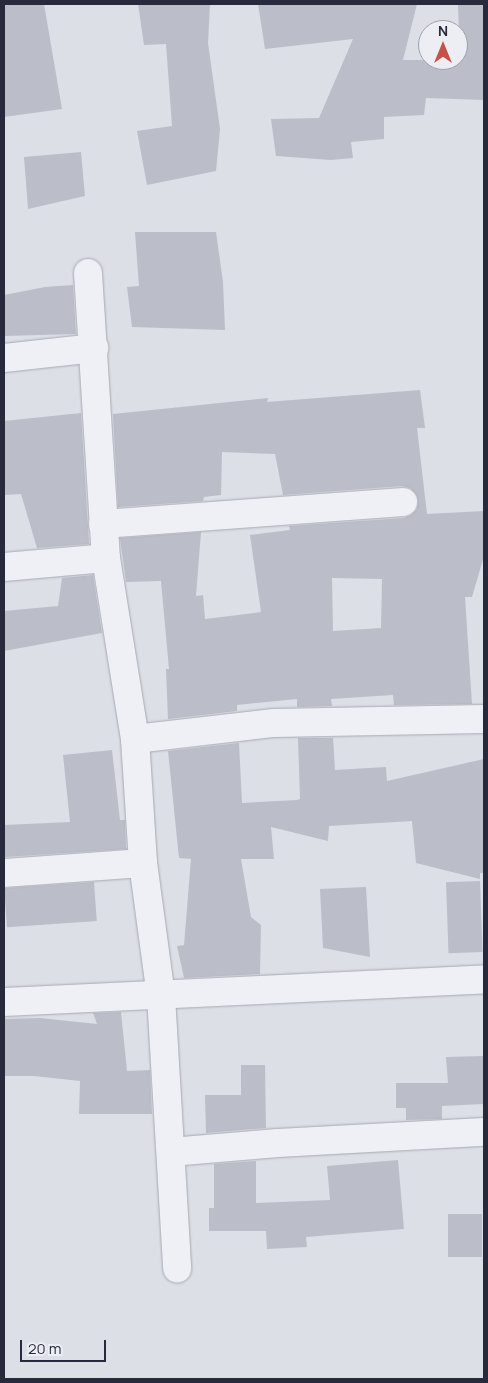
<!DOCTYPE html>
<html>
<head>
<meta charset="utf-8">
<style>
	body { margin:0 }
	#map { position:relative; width:488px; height:1383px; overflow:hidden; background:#dddfe6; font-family:Manrope,sans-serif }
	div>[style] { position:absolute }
	.building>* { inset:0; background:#bbbdc8; transform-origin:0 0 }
	.roads { filter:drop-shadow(0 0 1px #a6a9b3) drop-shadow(0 0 1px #a6a9b3) }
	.minor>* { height:28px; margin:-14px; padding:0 14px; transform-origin:14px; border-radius:14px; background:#eff0f5 }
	span { translate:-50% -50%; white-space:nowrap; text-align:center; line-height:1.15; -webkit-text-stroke:4.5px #eceef4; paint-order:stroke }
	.frame { position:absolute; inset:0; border:5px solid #272a3c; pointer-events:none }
	.north { position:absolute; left:418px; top:20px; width:50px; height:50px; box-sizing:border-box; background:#eceef4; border:1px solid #9da0aa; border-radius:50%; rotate:0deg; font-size:14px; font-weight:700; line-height:20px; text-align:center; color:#272a3c }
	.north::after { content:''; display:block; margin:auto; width:18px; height:22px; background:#c65148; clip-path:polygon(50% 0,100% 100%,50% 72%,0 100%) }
	.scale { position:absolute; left:20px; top:1340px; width:86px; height:22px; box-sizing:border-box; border:2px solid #272a3c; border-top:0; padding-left:6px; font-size:15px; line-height:18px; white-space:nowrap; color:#272a3c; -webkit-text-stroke:4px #eceef4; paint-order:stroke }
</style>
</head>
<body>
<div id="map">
	<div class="building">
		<i style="clip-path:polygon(4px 4px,44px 4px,62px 109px,4px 117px)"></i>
		<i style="clip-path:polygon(138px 4px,210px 4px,208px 43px,220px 129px,216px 171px,147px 185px,137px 131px,172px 126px,166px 44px,144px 45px)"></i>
		<i style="clip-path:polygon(258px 4px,417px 4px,403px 60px,460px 60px,458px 4px,484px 4px,484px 100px,426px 98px,424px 115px,384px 117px,384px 139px,351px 142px,353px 158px,331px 160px,276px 156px,271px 119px,319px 118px,353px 39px,265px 49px)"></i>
		<i style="clip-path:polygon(81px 152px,85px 196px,28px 209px,24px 157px)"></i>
		<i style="clip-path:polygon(135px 232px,216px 232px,223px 282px,225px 330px,132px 327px,127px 287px,139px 286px)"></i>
		<i style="clip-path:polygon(73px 285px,76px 334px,4px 336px,4px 295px,45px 287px)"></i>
		<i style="clip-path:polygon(evenodd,420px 390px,425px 428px,417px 428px,427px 514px,484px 511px,484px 556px,472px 597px,465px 597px,472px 704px,394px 705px,393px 695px,331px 699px,332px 706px,297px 707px,297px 699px,237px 705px,237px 711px,168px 719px,166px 669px,169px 669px,161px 581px,126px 582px,120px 538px,201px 532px,196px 596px,203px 595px,205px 619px,261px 612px,250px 535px,290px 530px,289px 526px,404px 518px,411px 515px,417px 509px,418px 500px,416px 494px,410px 488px,402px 486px,283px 495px,275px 454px,222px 452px,221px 495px,204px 497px,203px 501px,118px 507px,113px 414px,268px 398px,267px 402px,420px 390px,332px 578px,382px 579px,381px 628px,333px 631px,332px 578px)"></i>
		<i style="clip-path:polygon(81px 413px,89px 544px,37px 548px,21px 494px,4px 495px,4px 421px)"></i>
		<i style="clip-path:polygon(93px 575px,102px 633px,4px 651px,4px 611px,58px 606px,62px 578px)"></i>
		<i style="clip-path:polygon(298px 738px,333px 738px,335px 770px,386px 767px,387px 781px,484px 759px,484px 873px,480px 873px,480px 879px,416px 863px,412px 821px,329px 826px,328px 841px,271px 827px,274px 859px,241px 859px,251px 917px,261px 925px,260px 974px,184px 978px,177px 946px,184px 945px,191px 859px,179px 858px,168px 751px,239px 743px,242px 803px,297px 800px,300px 799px)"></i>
		<i style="clip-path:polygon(112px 750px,120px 820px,125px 820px,126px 849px,4px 857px,4px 825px,70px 822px,63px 755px)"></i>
		<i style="left:480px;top:881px;width:71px;height:34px;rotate:88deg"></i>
		<i style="left:94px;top:882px;width:39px;height:90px;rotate:86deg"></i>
		<i style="clip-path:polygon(366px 887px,370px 957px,323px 948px,320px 889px)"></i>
		<i style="clip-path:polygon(121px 1012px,127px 1071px,150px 1070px,152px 1114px,79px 1114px,80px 1081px,34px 1076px,4px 1076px,4px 1019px,40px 1018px,97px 1024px,93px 1013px)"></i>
		<i style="clip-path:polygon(484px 1056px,484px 1104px,442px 1106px,442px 1119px,406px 1120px,406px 1108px,396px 1108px,396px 1083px,448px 1083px,446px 1057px)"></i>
		<i style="clip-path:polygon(241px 1065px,265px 1065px,266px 1128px,206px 1133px,205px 1095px,241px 1095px)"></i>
		<i style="clip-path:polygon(398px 1160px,404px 1229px,306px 1237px,307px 1247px,267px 1249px,266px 1231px,209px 1231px,209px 1208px,214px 1208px,214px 1164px,256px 1161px,256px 1203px,330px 1200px,327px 1166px)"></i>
		<i style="left:482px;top:1214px;width:43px;height:34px;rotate:90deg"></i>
	</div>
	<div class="roads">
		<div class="minor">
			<i style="left:88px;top:273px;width:286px;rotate:86.4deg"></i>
			<i style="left:106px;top:558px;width:183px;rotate:80.9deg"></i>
			<i style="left:135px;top:739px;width:124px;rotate:86.3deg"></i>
			<i style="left:143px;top:863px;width:134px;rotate:82.3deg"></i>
			<i style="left:161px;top:996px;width:273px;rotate:86.6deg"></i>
			<i style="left:4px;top:358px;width:91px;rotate:-6.3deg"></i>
			<i style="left:103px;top:524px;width:301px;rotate:-4.2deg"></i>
			<i style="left:4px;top:567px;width:102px;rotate:-5deg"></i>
			<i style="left:135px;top:739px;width:140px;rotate:-6.6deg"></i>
			<i style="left:274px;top:723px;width:210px;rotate:-1.1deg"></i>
			<i style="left:4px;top:873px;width:139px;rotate:-4.1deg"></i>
			<i style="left:4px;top:1002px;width:481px;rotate:-2.7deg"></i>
			<i style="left:171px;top:1152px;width:107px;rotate:-4.8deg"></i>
			<i style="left:278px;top:1143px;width:206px;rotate:-3.1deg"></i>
		</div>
	</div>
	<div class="frame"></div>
	<div class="north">N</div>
	<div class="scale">20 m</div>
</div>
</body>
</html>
